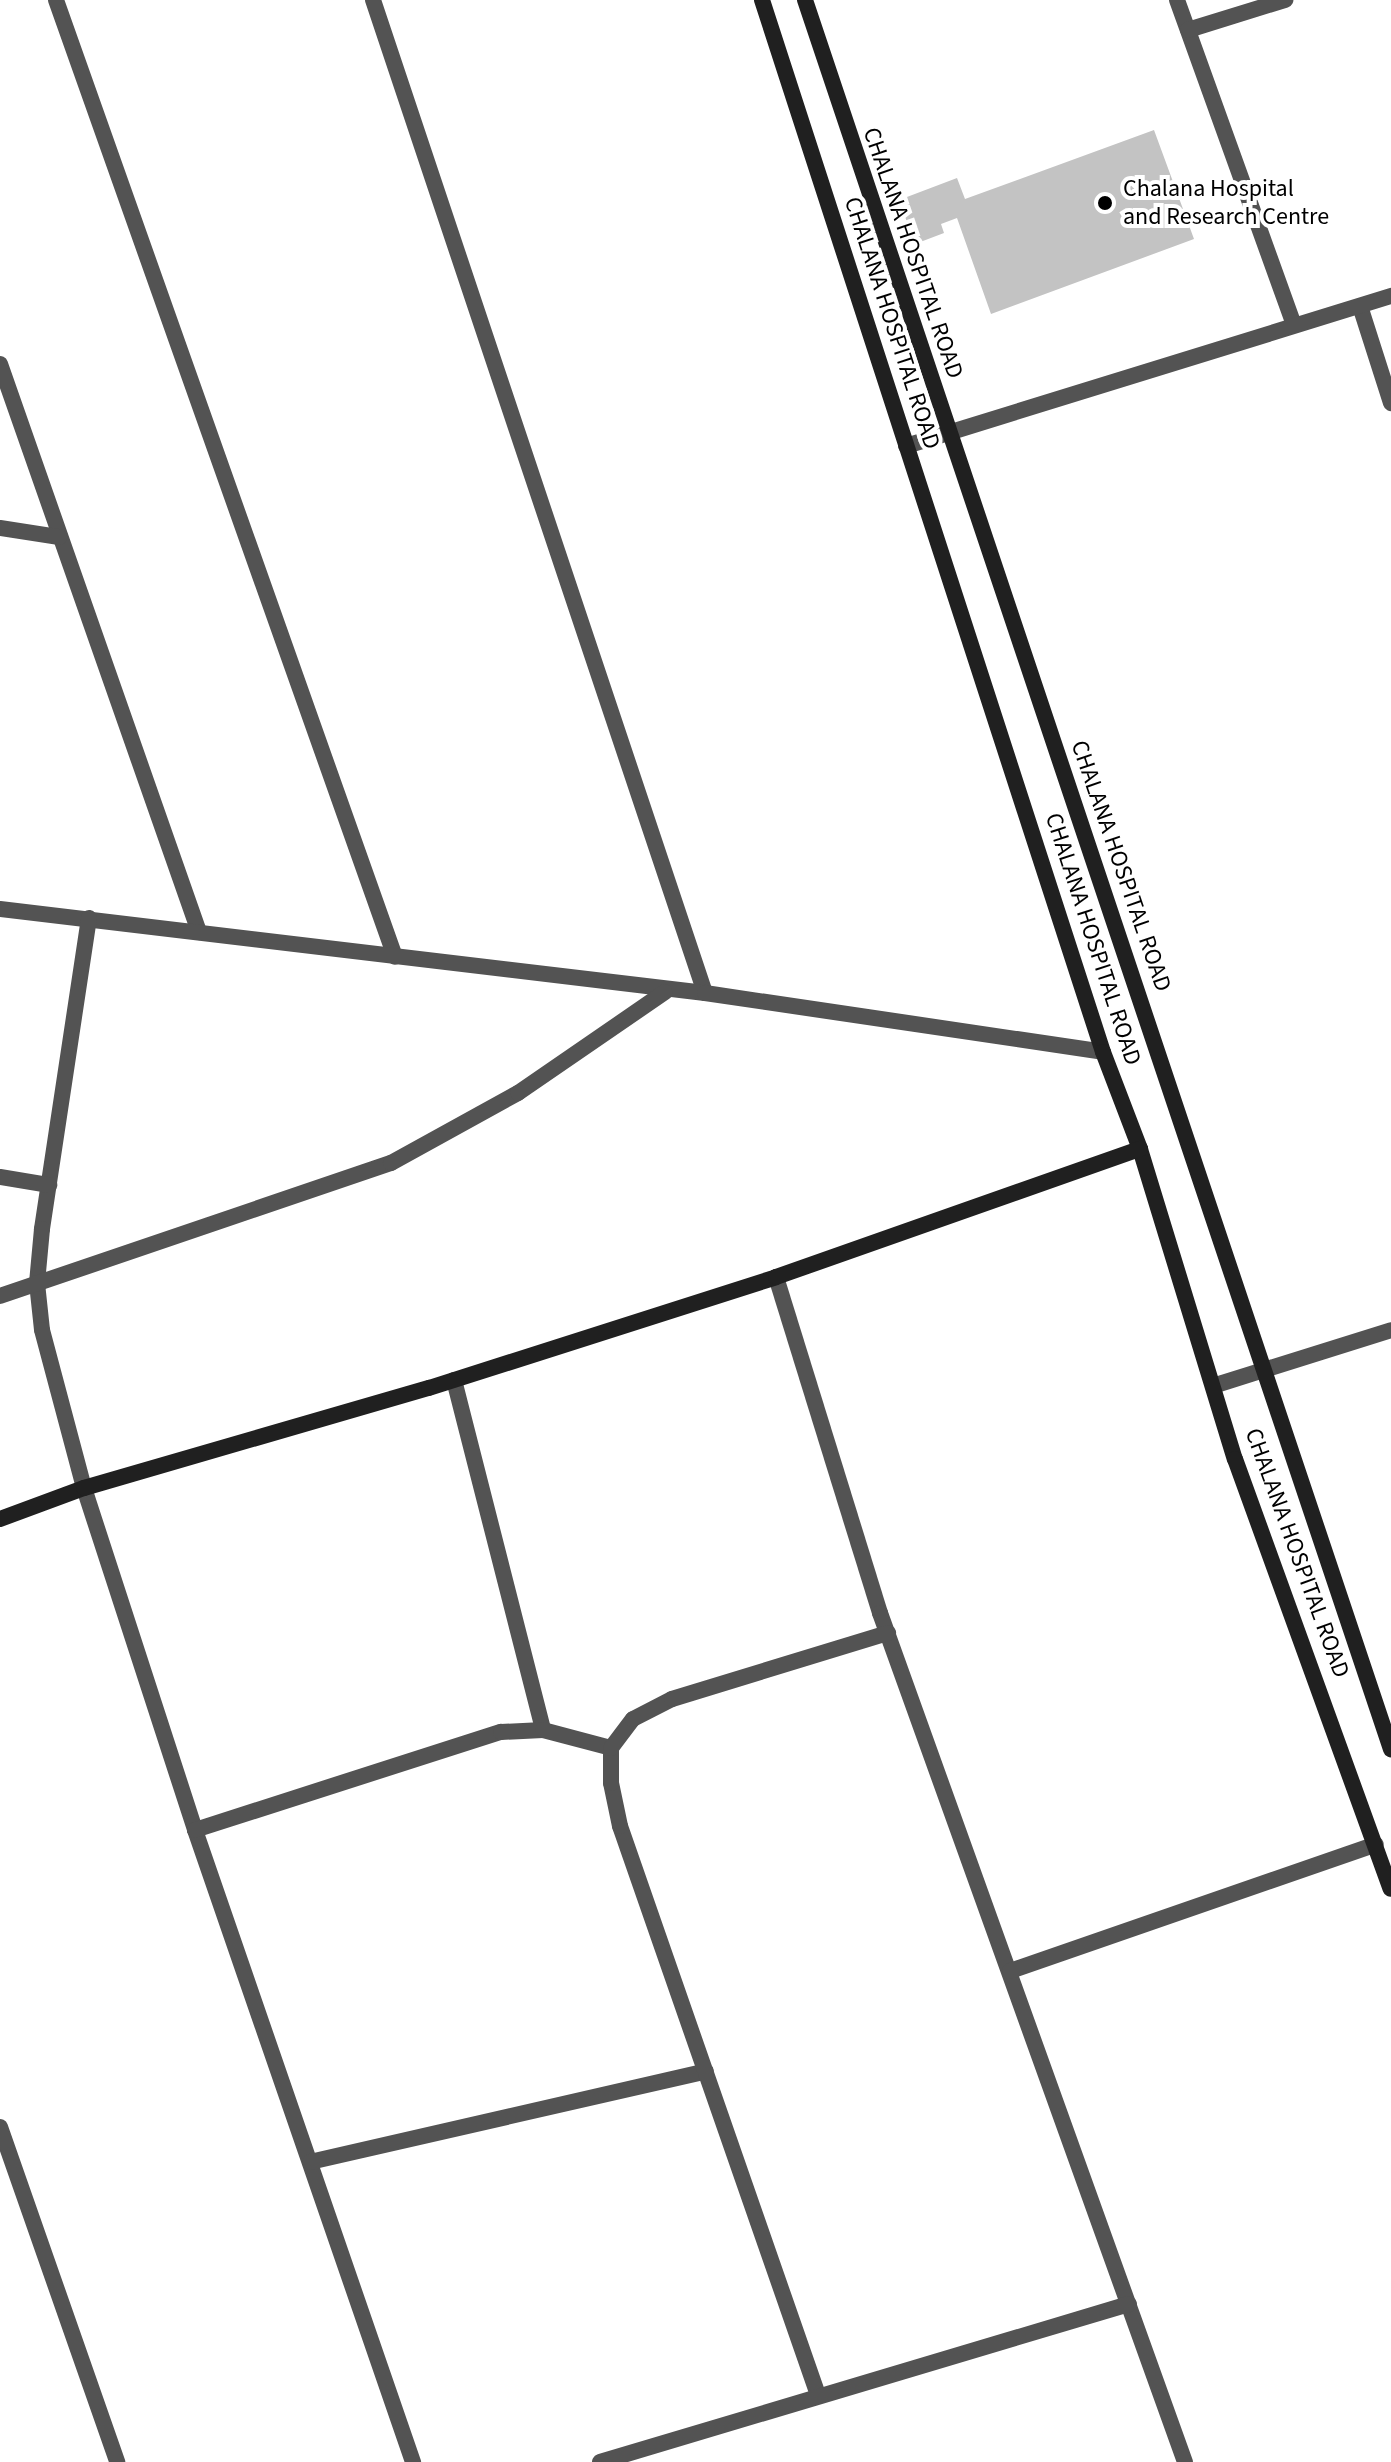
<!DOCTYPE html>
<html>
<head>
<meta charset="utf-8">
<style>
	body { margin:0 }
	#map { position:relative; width:1391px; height:2462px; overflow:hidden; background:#fff; font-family:"Source Sans 3",sans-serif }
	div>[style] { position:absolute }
	.building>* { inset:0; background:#c3c3c3 }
	.street>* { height:16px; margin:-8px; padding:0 8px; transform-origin:8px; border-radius:8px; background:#535353 }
	.secondary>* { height:16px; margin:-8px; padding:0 8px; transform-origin:8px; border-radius:8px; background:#202020 }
	.dots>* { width:22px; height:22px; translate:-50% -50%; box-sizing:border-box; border:4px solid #fff; border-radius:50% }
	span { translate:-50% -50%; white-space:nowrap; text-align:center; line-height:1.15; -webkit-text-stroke:8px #fff; paint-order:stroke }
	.poi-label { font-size:24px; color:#000 }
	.left { translate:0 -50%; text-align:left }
	.street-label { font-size:24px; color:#000 }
</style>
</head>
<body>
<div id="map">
	<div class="building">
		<i style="clip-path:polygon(1154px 130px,1194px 239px,991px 314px,957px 218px,941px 224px,944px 233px,915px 244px,899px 200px,957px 178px,965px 199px)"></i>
	</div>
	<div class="street">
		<i style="left:56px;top:0;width:1015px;rotate:70.49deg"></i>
		<i style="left:373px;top:0;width:1047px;rotate:71.51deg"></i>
		<i style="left:1177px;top:0;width:345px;rotate:70.2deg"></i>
		<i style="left:1188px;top:30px;width:102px;rotate:-17.2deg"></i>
		<i style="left:1360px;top:306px;width:102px;rotate:72.3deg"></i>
		<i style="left:0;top:364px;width:602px;rotate:70.69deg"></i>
		<i style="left:906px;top:446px;width:508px;rotate:-17.19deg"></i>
		<i style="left:0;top:528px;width:60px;rotate:8.7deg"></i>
		<i style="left:0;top:909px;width:710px;rotate:6.79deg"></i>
		<i style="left:705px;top:993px;width:402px;rotate:8.4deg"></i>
		<i style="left:89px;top:918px;width:315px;rotate:98.6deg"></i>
		<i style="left:42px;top:1229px;width:54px;rotate:95.3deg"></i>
		<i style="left:37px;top:1283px;width:47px;rotate:83.9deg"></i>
		<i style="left:42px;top:1330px;width:163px;rotate:75.1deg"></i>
		<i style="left:84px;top:1488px;width:360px;rotate:72deg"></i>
		<i style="left:195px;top:1830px;width:669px;rotate:70.97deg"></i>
		<i style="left:0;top:1177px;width:50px;rotate:9.3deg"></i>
		<i style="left:776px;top:1277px;width:352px;rotate:72.8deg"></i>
		<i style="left:880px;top:1613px;width:902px;rotate:70.24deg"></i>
		<i style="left:0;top:1296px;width:413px;rotate:-18.8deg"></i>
		<i style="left:391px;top:1163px;width:145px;rotate:-28.9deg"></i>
		<i style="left:518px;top:1093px;width:178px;rotate:-34.5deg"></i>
		<i style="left:454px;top:1380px;width:361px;rotate:75.7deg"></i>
		<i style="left:1216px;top:1385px;width:183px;rotate:-17.4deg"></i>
		<i style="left:195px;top:1830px;width:321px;rotate:-17.8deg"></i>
		<i style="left:501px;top:1732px;width:42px;rotate:-2.7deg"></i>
		<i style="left:543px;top:1730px;width:70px;rotate:14.8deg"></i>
		<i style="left:1010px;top:1971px;width:387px;rotate:-19.1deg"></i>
		<i style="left:0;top:2127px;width:355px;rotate:70.7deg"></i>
		<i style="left:310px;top:2162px;width:406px;rotate:-12.9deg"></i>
		<i style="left:818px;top:2395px;width:602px;rotate:-109.19deg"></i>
		<i style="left:620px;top:1826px;width:44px;rotate:-101.8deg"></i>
		<i style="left:611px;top:1783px;width:35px;rotate:-90deg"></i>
		<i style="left:611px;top:1748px;width:36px;rotate:-53deg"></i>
		<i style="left:633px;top:1719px;width:44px;rotate:-27.1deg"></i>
		<i style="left:672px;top:1699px;width:226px;rotate:-17deg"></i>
		<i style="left:600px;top:2462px;width:552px;rotate:-16.63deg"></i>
	</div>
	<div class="secondary">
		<i style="left:762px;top:0;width:1106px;rotate:72.04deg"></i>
		<i style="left:1103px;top:1052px;width:104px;rotate:69.1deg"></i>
		<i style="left:1140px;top:1149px;width:324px;rotate:73deg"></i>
		<i style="left:1235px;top:1459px;width:457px;rotate:70.1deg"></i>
		<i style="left:805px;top:0;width:1845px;rotate:71.48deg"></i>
		<i style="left:0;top:1519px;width:90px;rotate:-20.3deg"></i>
		<i style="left:84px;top:1488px;width:359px;rotate:-16.2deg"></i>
		<i style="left:429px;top:1388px;width:364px;rotate:-17.7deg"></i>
		<i style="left:776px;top:1277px;width:386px;rotate:-19.4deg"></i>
	</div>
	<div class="dots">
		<i style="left:1105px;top:203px;background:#000"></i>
	</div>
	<div class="poi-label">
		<span class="left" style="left:1123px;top:203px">Chalana Hospital<br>and Research Centre</span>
	</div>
	<div class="street-label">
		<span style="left:913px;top:253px;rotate:71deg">CHALANA HOSPITAL ROAD</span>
		<span style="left:892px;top:323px;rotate:72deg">CHALANA HOSPITAL ROAD</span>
		<span style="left:1121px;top:866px;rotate:71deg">CHALANA HOSPITAL ROAD</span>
		<span style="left:1093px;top:939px;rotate:72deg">CHALANA HOSPITAL ROAD</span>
		<span style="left:1297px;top:1553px;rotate:70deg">CHALANA HOSPITAL ROAD</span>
	</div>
</div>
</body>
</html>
